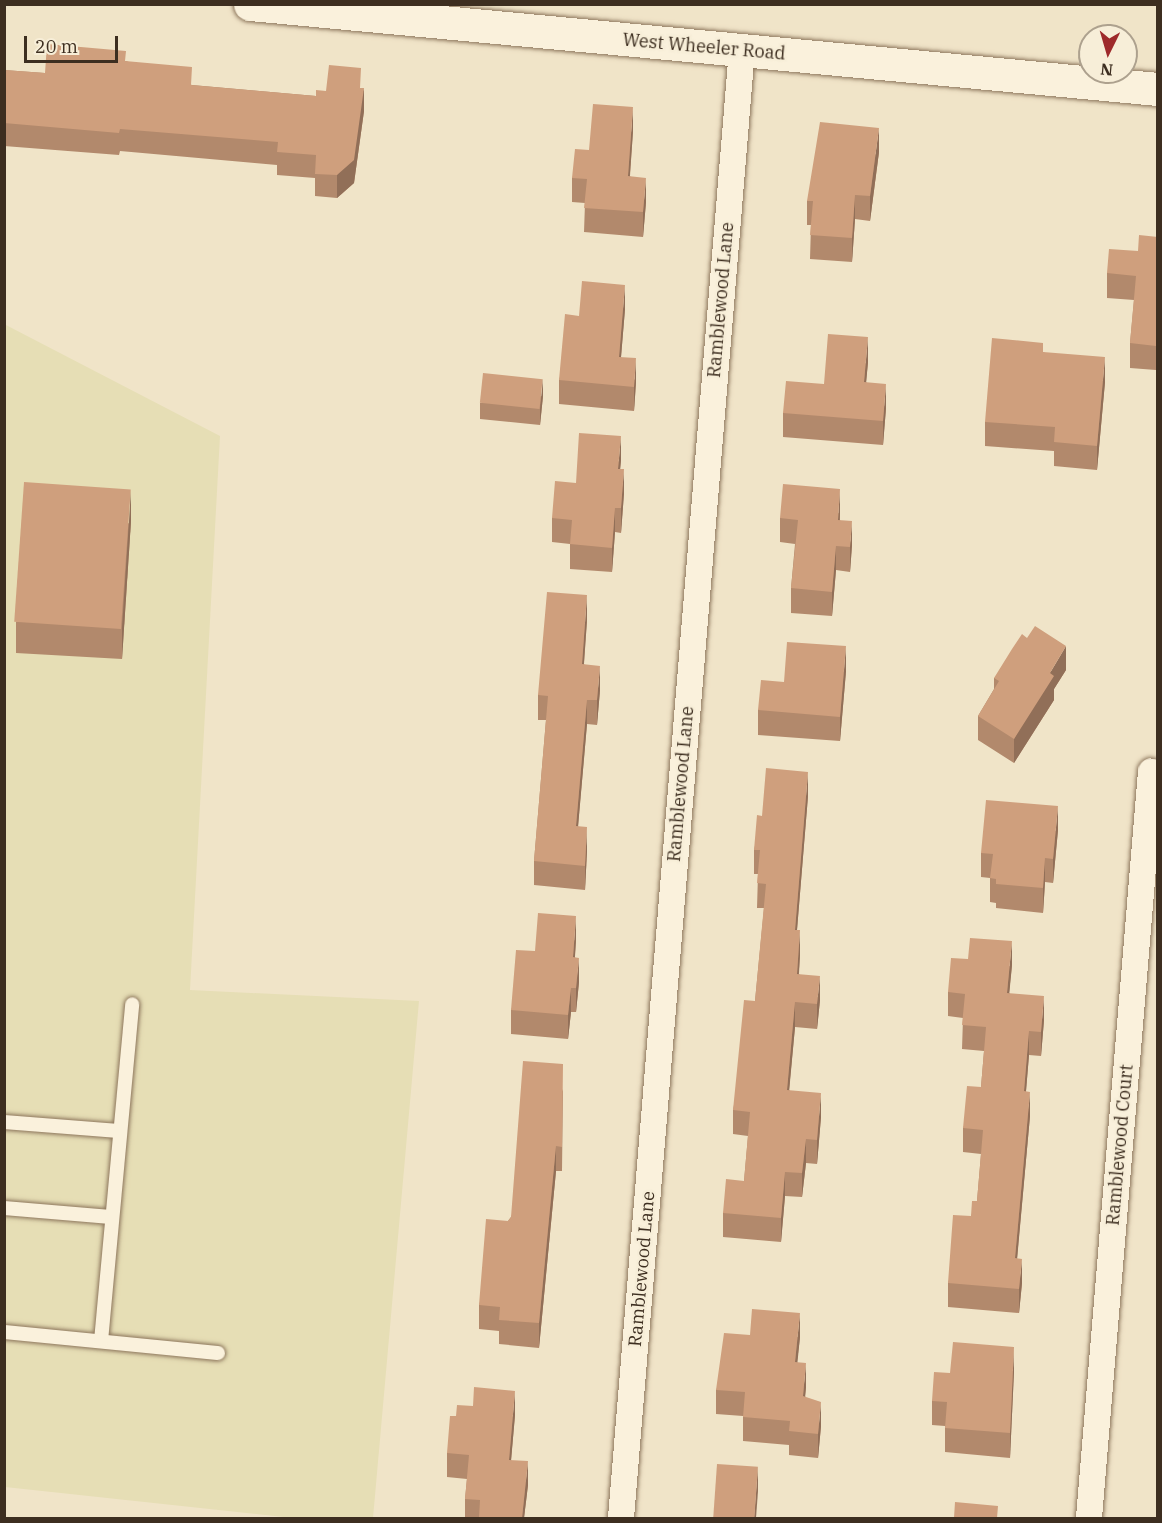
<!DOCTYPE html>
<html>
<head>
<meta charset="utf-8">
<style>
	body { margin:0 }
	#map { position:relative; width:1162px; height:1523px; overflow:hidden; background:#f0e4c8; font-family:"IBM Plex Serif",serif }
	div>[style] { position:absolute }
	.farmland>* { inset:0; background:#e6deb5 }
	.roads { filter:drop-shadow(0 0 2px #8d765c) drop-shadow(0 0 2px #8d765c) }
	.lane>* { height:14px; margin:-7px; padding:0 7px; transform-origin:7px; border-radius:7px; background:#faf1dc }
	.street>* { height:26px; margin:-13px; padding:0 13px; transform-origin:13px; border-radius:13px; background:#faf1dc }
	.secondary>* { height:33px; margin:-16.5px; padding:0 16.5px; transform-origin:16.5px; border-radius:16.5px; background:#faf1dc }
	.wall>* { inset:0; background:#b2896c }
	.shaded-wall>* { inset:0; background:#916f58 }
	.building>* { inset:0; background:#cf9f7d; transform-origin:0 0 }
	span { translate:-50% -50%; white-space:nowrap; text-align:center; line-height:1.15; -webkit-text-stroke:5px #f7eed8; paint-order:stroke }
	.street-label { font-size:18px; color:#3d2e20 }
	.frame { position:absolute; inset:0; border:6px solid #3d2e20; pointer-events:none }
	.north { position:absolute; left:1078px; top:24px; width:60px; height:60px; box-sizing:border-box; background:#f7eed8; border:2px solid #ada18e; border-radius:50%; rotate:185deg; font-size:16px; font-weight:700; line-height:24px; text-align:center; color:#3d2e20 }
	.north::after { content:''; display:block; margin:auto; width:21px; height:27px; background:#9e2a2b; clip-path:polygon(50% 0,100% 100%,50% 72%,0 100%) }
	.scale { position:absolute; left:24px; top:36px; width:94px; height:27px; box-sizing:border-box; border:3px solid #3d2e20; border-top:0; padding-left:8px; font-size:18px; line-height:21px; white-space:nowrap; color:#3d2e20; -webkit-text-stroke:4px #f7eed8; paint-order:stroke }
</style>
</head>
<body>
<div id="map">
	<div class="farmland">
		<i style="clip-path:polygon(4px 324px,220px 436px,190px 990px,419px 1001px,373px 1518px,293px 1518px,5px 1487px)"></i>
	</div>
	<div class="roads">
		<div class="lane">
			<i style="left:4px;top:1122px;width:115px;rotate:4.5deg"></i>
			<i style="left:4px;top:1208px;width:107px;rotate:4.8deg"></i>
			<i style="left:4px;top:1332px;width:215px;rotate:5.6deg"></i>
			<i style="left:101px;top:1341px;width:338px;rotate:-84.7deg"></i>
		</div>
		<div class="street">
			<i style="left:621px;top:1518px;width:1473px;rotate:-85.29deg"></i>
			<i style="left:1089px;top:1518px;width:749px;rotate:-85.25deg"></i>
		</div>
		<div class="secondary">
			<i style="left:250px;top:4px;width:912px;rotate:5.35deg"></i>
		</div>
	</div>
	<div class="wall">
		<i style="clip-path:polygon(126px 61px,192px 85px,316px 96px,326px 91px,361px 88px,364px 111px,354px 183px,337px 198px,315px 196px,315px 178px,277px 175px,277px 165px,120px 151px,119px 155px,4px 146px,4px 70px,45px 73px)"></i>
		<i style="clip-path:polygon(633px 131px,630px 176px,646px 202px,643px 237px,584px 232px,585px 203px,572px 202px,572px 178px,589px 150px)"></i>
		<i style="clip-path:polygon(879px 152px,870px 221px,855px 219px,852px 262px,810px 259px,811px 225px,807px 225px,807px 201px)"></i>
		<i style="clip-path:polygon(1158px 237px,1158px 350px,1156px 370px,1130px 368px,1130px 343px,1134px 300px,1107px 298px,1107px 273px)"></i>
		<i style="clip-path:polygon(625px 309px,621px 357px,636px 382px,634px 411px,559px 404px,559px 380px,579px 316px)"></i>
		<i style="clip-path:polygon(1043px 352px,1105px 382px,1097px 470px,1054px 466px,1054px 451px,985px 446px,985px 422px)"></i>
		<i style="clip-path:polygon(868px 362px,866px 382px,886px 408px,883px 445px,783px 437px,783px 413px,824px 384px)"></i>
		<i style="clip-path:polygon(543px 396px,540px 425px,480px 419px,480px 403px)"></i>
		<i style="clip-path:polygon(621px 460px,620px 469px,624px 493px,621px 533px,615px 532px,612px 572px,570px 569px,570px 544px,552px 542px,552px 518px,576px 483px)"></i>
		<i style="clip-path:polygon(840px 513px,840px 520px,852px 545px,850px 572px,836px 570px,832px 616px,791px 613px,791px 588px,795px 544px,780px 542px,780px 518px)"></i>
		<i style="clip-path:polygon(131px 521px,122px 659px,16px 653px,16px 622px)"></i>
		<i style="clip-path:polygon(587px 620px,584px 664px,600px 690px,597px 725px,587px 724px,578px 826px,587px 851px,585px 890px,534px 885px,534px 861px,546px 720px,538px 720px,538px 695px)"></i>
		<i style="clip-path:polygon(1066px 670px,1054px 689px,1054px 700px,1014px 763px,978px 740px,978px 716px,994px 689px,994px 678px)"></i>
		<i style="clip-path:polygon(846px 671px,840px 741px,758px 735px,758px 710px,784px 682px)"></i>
		<i style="clip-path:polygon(808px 796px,797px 930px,800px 955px,799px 974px,820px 1000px,817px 1029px,795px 1027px,789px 1090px,821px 1117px,817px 1164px,806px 1163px,802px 1197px,785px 1196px,781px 1242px,723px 1237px,723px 1213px,744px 1181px,748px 1136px,733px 1134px,733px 1110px,755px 1001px,764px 908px,757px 908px,758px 874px,754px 874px,754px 850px,762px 816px)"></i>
		<i style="clip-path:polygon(1058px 830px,1053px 883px,1045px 882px,1043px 913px,996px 908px,996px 903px,990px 902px,990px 878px,981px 877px,981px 853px)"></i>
		<i style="clip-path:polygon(576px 940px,575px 957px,579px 982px,576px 1012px,571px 1012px,568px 1039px,511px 1034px,511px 1010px,535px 951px)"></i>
		<i style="clip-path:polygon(1012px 965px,1009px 993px,1044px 1020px,1041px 1056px,1029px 1055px,1026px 1091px,1030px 1116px,1017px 1258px,1022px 1283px,1019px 1313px,948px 1307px,948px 1283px,971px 1216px,977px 1201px,981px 1154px,963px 1152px,963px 1128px,981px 1087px,984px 1051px,962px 1049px,963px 1018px,948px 1016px,948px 992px)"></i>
		<i style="clip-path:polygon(563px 1089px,562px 1171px,556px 1171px,539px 1348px,499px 1344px,499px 1331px,479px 1329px,479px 1305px,508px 1221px,511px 1217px)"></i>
		<i style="clip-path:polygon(750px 1335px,800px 1337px,797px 1362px,806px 1387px,805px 1396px,821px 1426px,818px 1458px,789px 1455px,789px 1445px,743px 1441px,743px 1416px,716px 1414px,716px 1390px)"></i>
		<i style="clip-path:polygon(1014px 1371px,1010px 1458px,945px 1452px,945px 1426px,932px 1425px,932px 1401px,950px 1373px)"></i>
		<i style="clip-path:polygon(515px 1415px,511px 1460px,528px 1485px,524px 1518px,465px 1518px,465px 1499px,467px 1479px,447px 1477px,447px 1453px)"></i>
	</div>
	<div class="shaded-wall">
		<i style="clip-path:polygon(364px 88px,364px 111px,354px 183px,337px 198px,337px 175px)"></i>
		<i style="clip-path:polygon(633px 107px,633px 131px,628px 200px,628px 176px)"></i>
		<i style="clip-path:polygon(879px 128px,879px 152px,870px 221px,870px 196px)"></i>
		<i style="clip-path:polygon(646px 178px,646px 202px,643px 237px,643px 212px)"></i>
		<i style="clip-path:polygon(855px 195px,855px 219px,852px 262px,852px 238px)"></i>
		<i style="clip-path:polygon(625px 285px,625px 309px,619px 381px,619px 357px)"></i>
		<i style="clip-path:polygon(1158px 325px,1158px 350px,1156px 370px,1156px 346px)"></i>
		<i style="clip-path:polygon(868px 337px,868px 362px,864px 406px,864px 382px)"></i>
		<i style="clip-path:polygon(1105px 357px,1105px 382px,1097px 470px,1097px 446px)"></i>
		<i style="clip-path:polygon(636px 358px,636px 382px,634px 411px,634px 387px)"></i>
		<i style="clip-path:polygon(543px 379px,543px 396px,540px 425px,540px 409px)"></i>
		<i style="clip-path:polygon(886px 384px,886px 408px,883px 445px,883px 421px)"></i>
		<i style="clip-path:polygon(621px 436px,621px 460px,618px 493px,618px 469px)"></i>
		<i style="clip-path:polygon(624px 469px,624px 493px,621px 533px,621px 508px)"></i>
		<i style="clip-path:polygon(840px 489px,840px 513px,838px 544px,838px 520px)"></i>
		<i style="clip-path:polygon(131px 490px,131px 521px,122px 659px,122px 628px)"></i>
		<i style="clip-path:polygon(615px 508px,615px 532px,612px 572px,612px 548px)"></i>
		<i style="clip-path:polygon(852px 521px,852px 545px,850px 572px,850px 547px)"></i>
		<i style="clip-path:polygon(836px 546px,836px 570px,832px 616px,832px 592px)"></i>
		<i style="clip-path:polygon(587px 595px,587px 620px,582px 689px,582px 664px)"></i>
		<i style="clip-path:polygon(846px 646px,846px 671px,840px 741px,840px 717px)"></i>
		<i style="clip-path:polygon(1066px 646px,1066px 670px,1054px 689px,1054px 700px,1014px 763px,1014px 739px,1050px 673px)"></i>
		<i style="clip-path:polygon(600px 666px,600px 690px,597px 725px,597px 700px)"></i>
		<i style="clip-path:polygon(587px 700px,587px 724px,576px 850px,576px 826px)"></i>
		<i style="clip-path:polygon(808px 772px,808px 796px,795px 954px,795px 930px)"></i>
		<i style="clip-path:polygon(1058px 806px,1058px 830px,1053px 883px,1053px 859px)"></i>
		<i style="clip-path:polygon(587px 827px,587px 851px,585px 890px,585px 866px)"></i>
		<i style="clip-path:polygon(1045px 858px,1045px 882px,1043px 913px,1043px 888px)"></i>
		<i style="clip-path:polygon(576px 916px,576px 940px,573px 982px,573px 957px)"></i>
		<i style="clip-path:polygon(800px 930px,800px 955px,797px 998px,797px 974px)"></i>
		<i style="clip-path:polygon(1012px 941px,1012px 965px,1007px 1017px,1007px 993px)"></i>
		<i style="clip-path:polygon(579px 958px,579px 982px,576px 1012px,576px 988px)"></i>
		<i style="clip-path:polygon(820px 976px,820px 1000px,817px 1029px,817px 1004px)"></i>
		<i style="clip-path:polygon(571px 988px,571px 1012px,568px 1039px,568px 1015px)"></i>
		<i style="clip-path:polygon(1044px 996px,1044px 1020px,1041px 1056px,1041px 1032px)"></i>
		<i style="clip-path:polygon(795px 1002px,795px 1027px,787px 1114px,787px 1090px)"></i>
		<i style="clip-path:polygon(1029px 1031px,1029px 1055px,1024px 1115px,1024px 1091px)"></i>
		<i style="clip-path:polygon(1030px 1092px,1030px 1116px,1015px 1282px,1015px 1258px)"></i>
		<i style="clip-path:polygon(821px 1093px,821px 1117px,817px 1164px,817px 1140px)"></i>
		<i style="clip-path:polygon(806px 1139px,806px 1163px,802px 1197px,802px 1173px)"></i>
		<i style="clip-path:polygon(556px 1146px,556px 1171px,539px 1348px,539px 1323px)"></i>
		<i style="clip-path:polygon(785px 1172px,785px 1196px,781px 1242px,781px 1218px)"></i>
		<i style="clip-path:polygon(1022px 1259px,1022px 1283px,1019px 1313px,1019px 1289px)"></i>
		<i style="clip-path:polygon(800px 1313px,800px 1337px,795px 1386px,795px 1362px)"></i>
		<i style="clip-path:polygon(1014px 1347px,1014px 1371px,1010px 1458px,1010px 1433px)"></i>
		<i style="clip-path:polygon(806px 1363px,806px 1387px,803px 1420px,803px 1396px)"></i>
		<i style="clip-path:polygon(515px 1391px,515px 1415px,509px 1484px,509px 1460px)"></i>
		<i style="clip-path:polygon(821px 1402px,821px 1426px,818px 1458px,818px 1434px)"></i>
		<i style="clip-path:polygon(528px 1461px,528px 1485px,524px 1518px,522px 1518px)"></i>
		<i style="clip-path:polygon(758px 1467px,758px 1491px,756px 1518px,754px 1518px)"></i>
	</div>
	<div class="building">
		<i style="clip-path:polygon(47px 44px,126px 51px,125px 61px,192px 67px,191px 85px,316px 96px,316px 90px,326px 91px,329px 65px,361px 68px,360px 88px,364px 88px,354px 160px,337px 175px,315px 174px,316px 155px,277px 152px,278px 142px,120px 129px,119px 133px,4px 123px,4px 70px,45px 73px)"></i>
		<i style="clip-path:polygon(593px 104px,633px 107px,628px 176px,646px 178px,643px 212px,584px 208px,587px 179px,572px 178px,575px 149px,589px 150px)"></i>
		<i style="clip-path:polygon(820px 122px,879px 128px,870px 196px,855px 195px,852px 238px,810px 235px,813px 201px,807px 201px)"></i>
		<i style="clip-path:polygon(1139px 235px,1158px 237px,1158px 325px,1156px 346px,1130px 343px,1136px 276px,1107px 273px,1109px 249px,1138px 251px)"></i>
		<i style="clip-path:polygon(582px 281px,625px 285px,619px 357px,636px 358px,634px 387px,559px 380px,565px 314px,579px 316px)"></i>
		<i style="clip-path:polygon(828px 334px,868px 337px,864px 382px,886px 384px,883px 421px,783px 413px,786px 381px,824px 384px)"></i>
		<i style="clip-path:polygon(992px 338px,1043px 343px,1043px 352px,1105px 357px,1097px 446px,1054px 442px,1055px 427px,985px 422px)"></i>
		<i style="left:483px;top:373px;width:60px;height:30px;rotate:6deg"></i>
		<i style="clip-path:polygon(579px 433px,621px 436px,618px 469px,624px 469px,621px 508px,615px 508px,612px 548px,570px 544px,572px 520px,552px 518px,555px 481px,576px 483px)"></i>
		<i style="left:24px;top:482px;width:107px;height:140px;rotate:4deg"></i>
		<i style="clip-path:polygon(783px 484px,840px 489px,838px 520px,852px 521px,850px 547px,836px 546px,832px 592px,791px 588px,798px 520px,780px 518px)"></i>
		<i style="clip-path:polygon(547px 592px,587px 595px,582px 664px,600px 666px,597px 700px,587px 700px,576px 826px,587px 827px,585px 866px,534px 861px,548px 696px,538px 695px)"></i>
		<i style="clip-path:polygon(1035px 626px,1066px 646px,1050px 673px,1054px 676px,1014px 739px,978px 716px,999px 681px,994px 678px,1012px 649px,1022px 634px,1027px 638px)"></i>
		<i style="clip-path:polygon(787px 642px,846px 646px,840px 717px,758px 710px,761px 680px,784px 682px)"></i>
		<i style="clip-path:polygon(766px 768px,808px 772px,795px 930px,800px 930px,797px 974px,820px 976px,817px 1004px,795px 1002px,787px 1090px,821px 1093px,817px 1140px,806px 1139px,802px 1173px,785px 1172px,781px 1218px,723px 1213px,726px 1179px,744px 1181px,750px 1112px,733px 1110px,744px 1000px,755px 1001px,766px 884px,757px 883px,760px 850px,754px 850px,757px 815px,762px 816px)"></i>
		<i style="clip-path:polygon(986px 800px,1058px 806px,1053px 859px,1045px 858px,1043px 888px,996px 884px,996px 879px,990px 878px,993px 854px,981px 853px)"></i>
		<i style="clip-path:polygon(538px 913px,576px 916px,573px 957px,579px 958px,576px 988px,571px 988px,568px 1015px,511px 1010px,516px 950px,535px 951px)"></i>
		<i style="clip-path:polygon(970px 938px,1012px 941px,1007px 993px,1044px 996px,1041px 1032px,1029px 1031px,1024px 1091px,1030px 1092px,1015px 1258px,1022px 1259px,1019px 1289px,948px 1283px,953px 1215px,971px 1216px,972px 1201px,977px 1201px,983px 1130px,963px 1128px,967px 1086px,981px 1087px,986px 1027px,962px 1025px,965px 994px,948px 992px,951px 958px,968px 959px)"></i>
		<i style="clip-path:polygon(523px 1061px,563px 1064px,562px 1147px,556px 1146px,539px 1323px,499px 1320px,500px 1307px,479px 1305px,486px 1219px,508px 1221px,511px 1217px)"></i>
		<i style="clip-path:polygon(752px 1309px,800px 1313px,795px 1362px,806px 1363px,803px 1396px,821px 1402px,818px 1434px,789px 1431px,790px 1421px,743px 1417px,745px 1392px,716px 1390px,724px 1333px,750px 1335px)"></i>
		<i style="clip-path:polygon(953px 1342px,1014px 1347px,1010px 1433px,945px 1428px,947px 1402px,932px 1401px,934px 1372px,950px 1373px)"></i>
		<i style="clip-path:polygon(474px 1387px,515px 1391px,509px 1460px,528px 1461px,522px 1518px,479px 1518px,480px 1500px,465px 1499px,469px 1455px,447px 1453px,450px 1416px,456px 1416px,457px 1405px,473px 1406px)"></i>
		<i style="left:717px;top:1464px;width:41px;height:54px;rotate:4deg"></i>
		<i style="clip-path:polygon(955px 1502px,998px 1506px,997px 1518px,954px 1518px)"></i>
	</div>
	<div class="street-label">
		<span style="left:704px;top:47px;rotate:5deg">West Wheeler Road</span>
		<span style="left:721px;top:300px;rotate:-85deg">Ramblewood Lane</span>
		<span style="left:681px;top:784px;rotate:-85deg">Ramblewood Lane</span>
		<span style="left:1120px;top:1145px;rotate:-85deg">Ramblewood Court</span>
		<span style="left:642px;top:1269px;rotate:-85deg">Ramblewood Lane</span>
	</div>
	<div class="frame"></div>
	<div class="north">N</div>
	<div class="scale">20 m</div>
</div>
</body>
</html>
